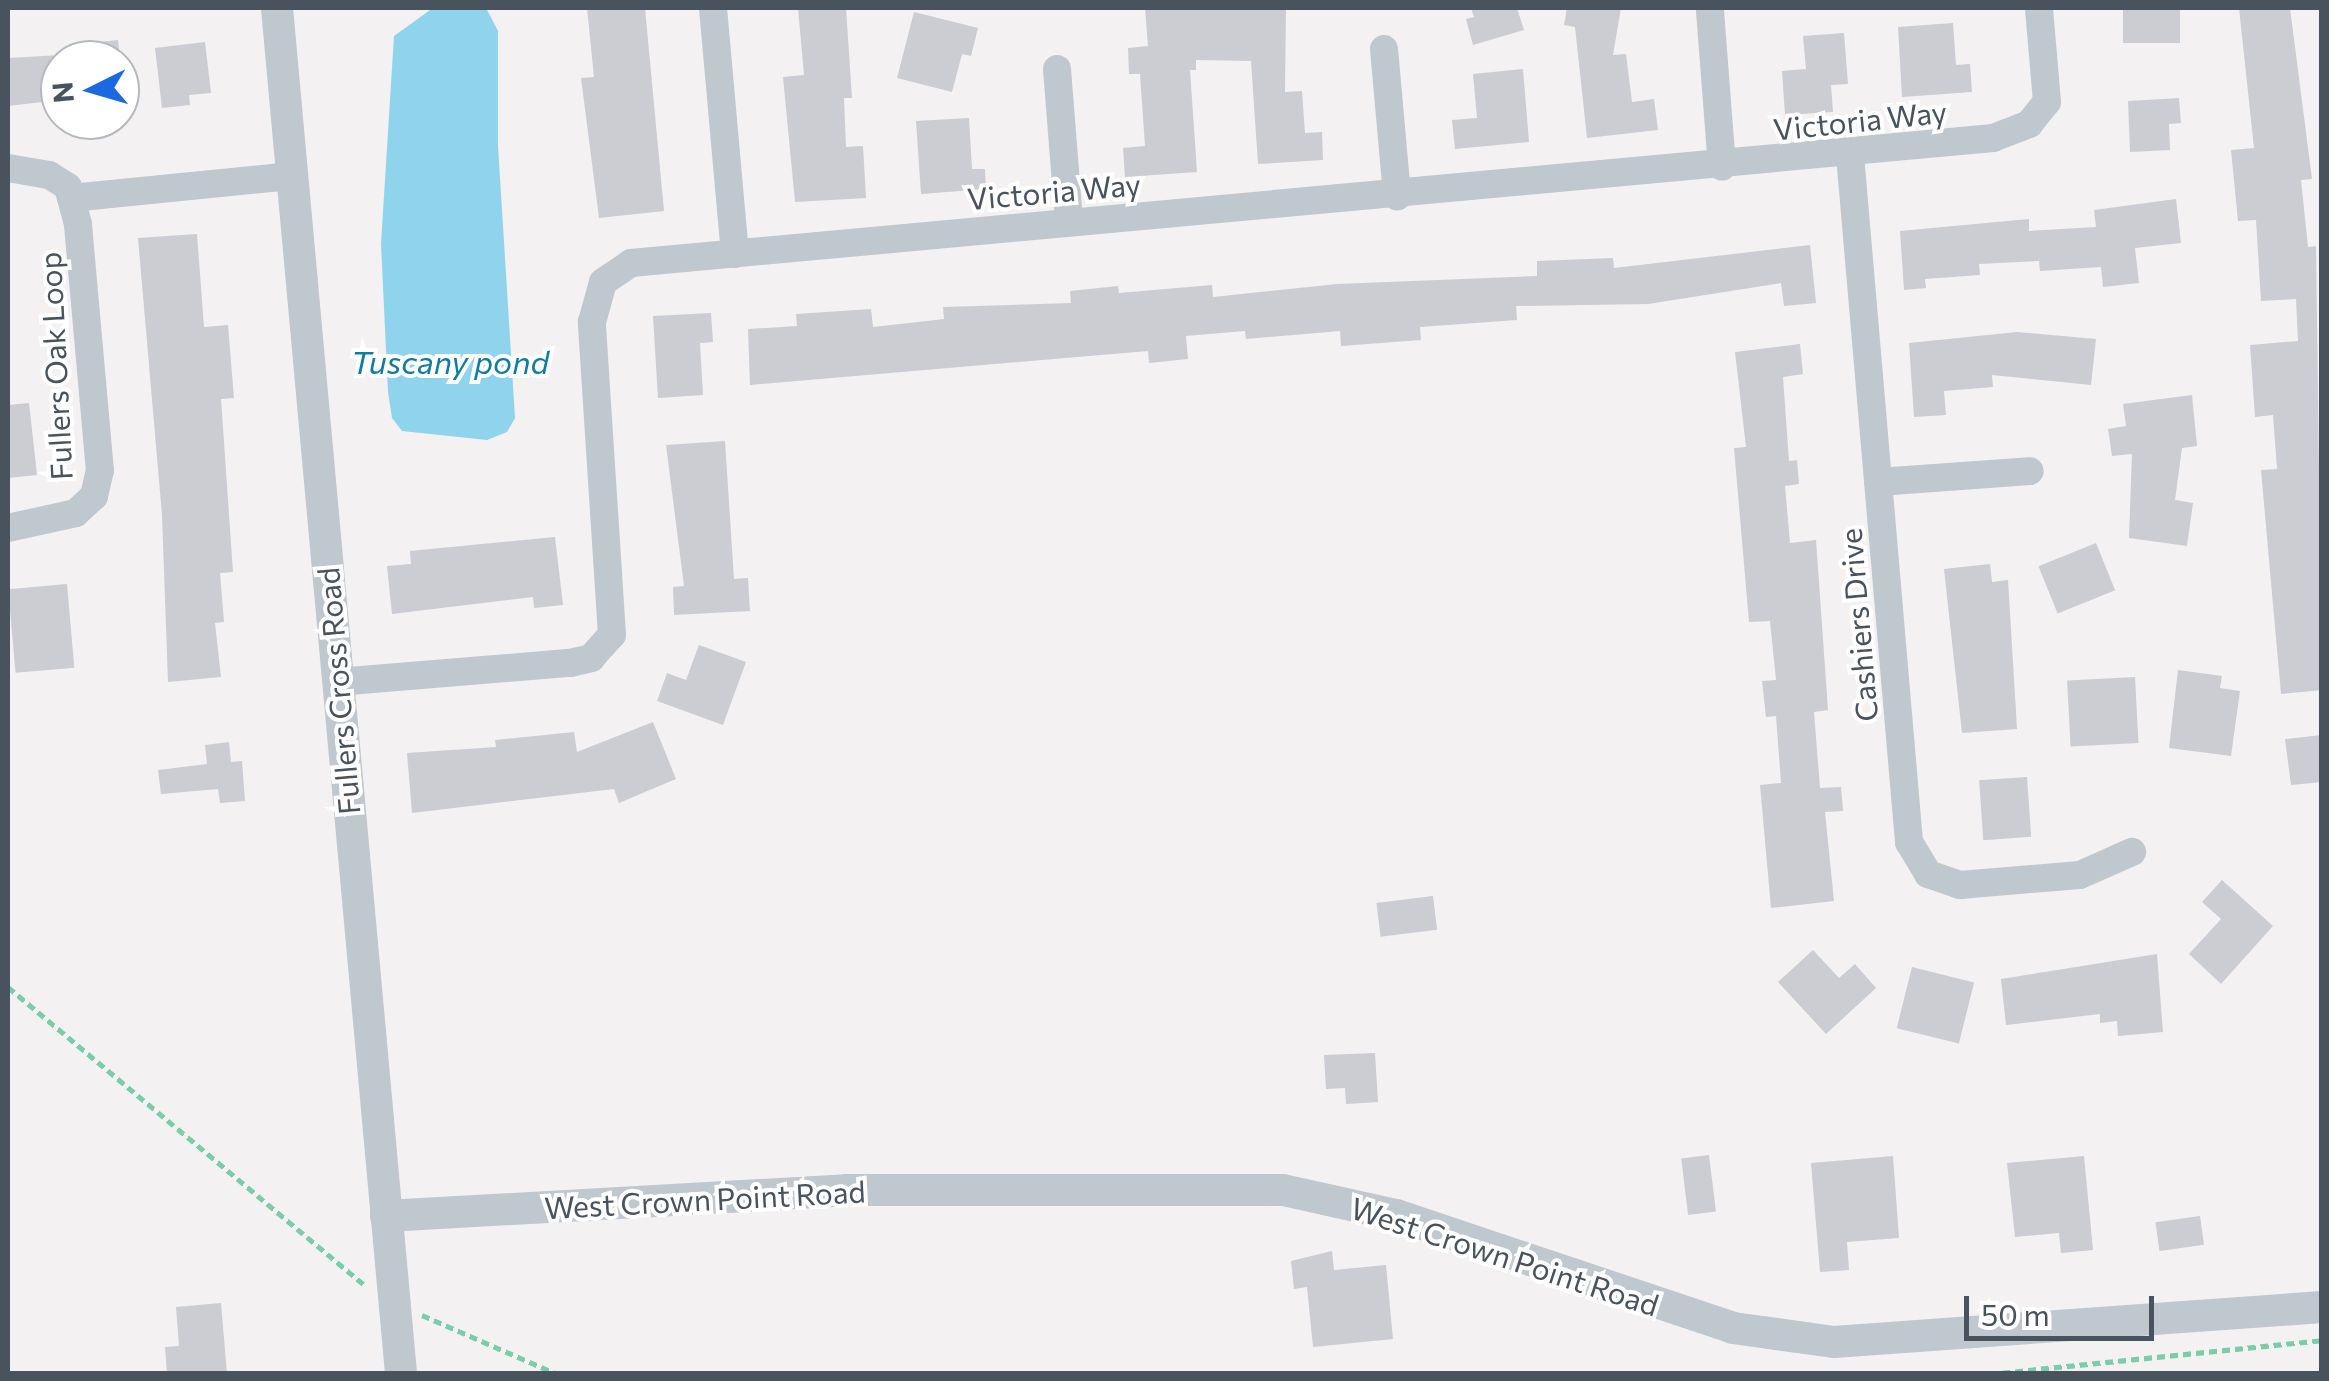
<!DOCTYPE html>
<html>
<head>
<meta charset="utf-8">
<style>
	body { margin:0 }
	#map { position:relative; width:2329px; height:1381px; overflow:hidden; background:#f3f1f1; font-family:Commissioner,sans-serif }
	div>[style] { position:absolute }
	.water>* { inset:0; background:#8fd3ec }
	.building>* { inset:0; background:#cbcdd3; transform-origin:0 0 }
	.path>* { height:5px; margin-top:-2.5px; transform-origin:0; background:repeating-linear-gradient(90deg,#79cda8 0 8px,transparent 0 13px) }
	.minor>* { height:28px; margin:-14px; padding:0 14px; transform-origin:14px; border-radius:14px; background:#bfc7cf }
	.tertiary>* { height:32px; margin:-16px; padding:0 16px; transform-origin:16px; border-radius:16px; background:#bfc7cf }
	span { translate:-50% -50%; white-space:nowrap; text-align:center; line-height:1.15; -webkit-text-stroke:8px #fff; paint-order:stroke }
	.street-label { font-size:30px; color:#49535e }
	.water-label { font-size:32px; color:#0e7da4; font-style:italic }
	.frame { position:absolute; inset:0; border:10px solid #49535e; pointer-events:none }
	.north { position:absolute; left:40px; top:40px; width:100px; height:100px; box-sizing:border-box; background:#fff; border:2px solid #b6babf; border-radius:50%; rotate:265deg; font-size:28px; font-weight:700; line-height:40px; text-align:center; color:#49535e }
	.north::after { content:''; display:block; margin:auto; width:35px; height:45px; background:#1b68e3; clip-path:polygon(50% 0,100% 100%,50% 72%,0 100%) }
	.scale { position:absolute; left:1964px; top:1296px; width:190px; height:45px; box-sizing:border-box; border:5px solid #49535e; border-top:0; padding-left:12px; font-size:30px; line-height:35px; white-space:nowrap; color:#49535e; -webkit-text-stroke:8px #fff; paint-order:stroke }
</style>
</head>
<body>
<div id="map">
	<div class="water">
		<i style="clip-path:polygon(433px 8px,486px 8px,498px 31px,498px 146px,515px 418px,507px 432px,487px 440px,402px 431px,392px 418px,388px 392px,381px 244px,394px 36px)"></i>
	</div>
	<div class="building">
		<i style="clip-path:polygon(587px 8px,645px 8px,664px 211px,599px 218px,581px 78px,594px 77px)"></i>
		<i style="clip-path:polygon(798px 8px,846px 8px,852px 98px,844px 98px,846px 147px,863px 146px,866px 198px,795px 202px,783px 77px,804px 75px)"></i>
		<i style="clip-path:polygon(1145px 8px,1286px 8px,1285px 92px,1302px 91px,1305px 133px,1322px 132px,1323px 160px,1258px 164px,1251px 61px,1196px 60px,1196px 70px,1190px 70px,1197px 172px,1125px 177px,1123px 148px,1145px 146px,1140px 74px,1129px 74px,1128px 48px,1148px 46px)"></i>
		<i style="clip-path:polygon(1471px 8px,1517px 8px,1524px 30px,1473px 45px,1466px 19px,1474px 17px)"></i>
		<i style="clip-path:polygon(1567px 8px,1621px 8px,1613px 55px,1626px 54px,1632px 102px,1654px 99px,1658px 130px,1587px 138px,1575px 27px,1564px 25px)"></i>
		<i style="left:2123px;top:8px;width:57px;height:35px"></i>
		<i style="clip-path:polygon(2239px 8px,2290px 8px,2312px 179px,2301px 180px,2308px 247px,2316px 246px,2322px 690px,2281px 694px,2261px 470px,2277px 469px,2273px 415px,2255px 417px,2250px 345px,2298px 341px,2296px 299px,2261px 301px,2256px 220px,2238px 221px,2231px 150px,2254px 148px)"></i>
		<i style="clip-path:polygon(914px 12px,978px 28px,971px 56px,962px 54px,952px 92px,897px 78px)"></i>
		<i style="clip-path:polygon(1953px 23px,1956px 65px,1970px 64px,1972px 92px,1902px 97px,1898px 27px)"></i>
		<i style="clip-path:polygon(1844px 33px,1848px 84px,1831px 85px,1833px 112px,1785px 115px,1782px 71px,1806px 69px,1803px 36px)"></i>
		<i style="left:118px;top:40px;width:20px;height:20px;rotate:84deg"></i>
		<i style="clip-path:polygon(205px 42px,211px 93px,189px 95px,190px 105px,162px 108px,155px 48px)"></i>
		<i style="clip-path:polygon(60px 55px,60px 100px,8px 106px,8px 58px)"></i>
		<i style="clip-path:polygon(1523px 69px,1529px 142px,1455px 149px,1452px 120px,1477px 118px,1473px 74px)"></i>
		<i style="clip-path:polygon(2179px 98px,2181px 123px,2169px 124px,2170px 150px,2130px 152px,2128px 101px)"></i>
		<i style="clip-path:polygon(969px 118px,972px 169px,985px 169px,986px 189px,921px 194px,916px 121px)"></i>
		<i style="clip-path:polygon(2176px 199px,2181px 243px,2135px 248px,2139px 283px,2103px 287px,2101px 267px,2040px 271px,2039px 261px,1979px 264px,1980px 275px,1925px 279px,1926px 288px,1904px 290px,1900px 231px,2029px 219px,2029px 231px,2096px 227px,2094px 210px)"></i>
		<i style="clip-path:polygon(197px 234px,204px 327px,228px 325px,234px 398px,221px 399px,233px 572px,220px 573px,224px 622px,215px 623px,221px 677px,168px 682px,162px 515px,138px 238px)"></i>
		<i style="clip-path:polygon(1810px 245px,1816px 303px,1784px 306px,1781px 283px,1648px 304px,1516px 306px,1517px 320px,1420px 327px,1421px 340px,1341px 346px,1340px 331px,1246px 339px,1245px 331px,1186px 336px,1188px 359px,1149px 363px,1148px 351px,750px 385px,748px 329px,797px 326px,796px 314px,871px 309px,873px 327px,944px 319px,943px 307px,1071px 303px,1070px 291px,1118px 286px,1119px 293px,1212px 285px,1213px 297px,1337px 284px,1537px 276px,1537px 261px,1613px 258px,1614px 268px)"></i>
		<i style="clip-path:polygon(711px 313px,713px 342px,700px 343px,703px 395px,658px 398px,653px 316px)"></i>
		<i style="clip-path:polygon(2017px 332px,2096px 339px,2091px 385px,1992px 375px,1993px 387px,1944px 391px,1946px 415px,1914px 417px,1909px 343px)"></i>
		<i style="clip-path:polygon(1800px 344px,1803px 374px,1783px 377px,1789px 461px,1797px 460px,1799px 484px,1785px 486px,1790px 543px,1816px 540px,1828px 710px,1814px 712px,1820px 788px,1841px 787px,1843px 811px,1825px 812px,1834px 901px,1771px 908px,1760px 785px,1781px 783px,1776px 716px,1766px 717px,1762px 681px,1776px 680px,1770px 621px,1749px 622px,1734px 448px,1746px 447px,1735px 352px)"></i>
		<i style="clip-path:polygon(2192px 395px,2197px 446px,2182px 448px,2175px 500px,2193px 503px,2187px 546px,2129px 538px,2132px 454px,2112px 456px,2108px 429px,2126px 426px,2123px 404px)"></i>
		<i style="clip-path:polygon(29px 403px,37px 475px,8px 478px,8px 405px)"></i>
		<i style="clip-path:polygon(725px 441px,734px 579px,748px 578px,750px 611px,674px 615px,673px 587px,684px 586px,666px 445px)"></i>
		<i style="clip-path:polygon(555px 537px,563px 605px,534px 608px,533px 597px,392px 614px,387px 566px,411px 564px,410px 551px)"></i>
		<i style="left:2096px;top:543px;width:51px;height:62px;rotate:68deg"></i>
		<i style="clip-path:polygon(1990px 564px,1992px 582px,2008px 580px,2017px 729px,1962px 733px,1944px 569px)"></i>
		<i style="left:67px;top:584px;width:84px;height:59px;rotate:85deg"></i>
		<i style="clip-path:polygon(699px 645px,746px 662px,723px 725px,657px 701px,667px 673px,686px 680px)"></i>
		<i style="clip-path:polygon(2178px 670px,2222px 676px,2220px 688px,2240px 691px,2231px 756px,2169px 748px)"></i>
		<i style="left:2135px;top:677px;width:66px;height:68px;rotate:87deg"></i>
		<i style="clip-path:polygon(653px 722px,676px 779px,619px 803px,614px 789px,412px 813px,407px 753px,496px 747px,495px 740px,574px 732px,577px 752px)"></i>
		<i style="clip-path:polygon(2322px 735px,2322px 782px,2291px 785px,2285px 739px)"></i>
		<i style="clip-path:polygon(229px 742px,231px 762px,242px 761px,245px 801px,220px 803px,218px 789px,161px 794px,158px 770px,207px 764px,205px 745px)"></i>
		<i style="left:2027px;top:777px;width:60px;height:48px;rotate:86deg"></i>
		<i style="clip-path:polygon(2222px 880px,2273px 926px,2221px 984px,2189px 954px,2221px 919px,2202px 902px)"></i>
		<i style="left:1433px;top:896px;width:34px;height:57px;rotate:83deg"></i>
		<i style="clip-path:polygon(1813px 950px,1839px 978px,1855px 964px,1876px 988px,1826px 1034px,1778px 982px)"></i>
		<i style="clip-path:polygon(2157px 954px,2163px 1032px,2118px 1036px,2117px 1021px,2100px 1023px,2100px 1014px,2006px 1025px,2001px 979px)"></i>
		<i style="left:1912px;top:967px;width:64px;height:63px;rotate:14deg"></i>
		<i style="clip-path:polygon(1375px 1053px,1378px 1102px,1346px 1104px,1345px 1088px,1326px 1089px,1324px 1055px)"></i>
		<i style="left:1709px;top:1155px;width:57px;height:28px;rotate:83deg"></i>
		<i style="clip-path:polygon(1893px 1156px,1899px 1238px,1847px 1242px,1849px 1270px,1820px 1272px,1811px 1163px)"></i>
		<i style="clip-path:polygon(2084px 1156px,2093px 1250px,2061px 1253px,2059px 1233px,2015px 1237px,2007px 1163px)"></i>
		<i style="left:2200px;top:1216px;width:29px;height:45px;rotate:82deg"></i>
		<i style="clip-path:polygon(1332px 1251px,1334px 1270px,1386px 1265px,1393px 1339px,1313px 1347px,1307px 1287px,1294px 1289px,1291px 1261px)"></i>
		<i style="clip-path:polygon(221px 1303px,227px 1374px,167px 1374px,165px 1347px,179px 1346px,176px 1307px)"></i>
	</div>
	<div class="path">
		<i style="left:8px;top:987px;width:466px;rotate:39.9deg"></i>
		<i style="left:422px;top:1315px;width:147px;rotate:23.6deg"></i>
		<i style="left:1989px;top:1374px;width:335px;rotate:-5.8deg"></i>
	</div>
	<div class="minor">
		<i style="left:713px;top:8px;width:247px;rotate:84.9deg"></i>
		<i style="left:1710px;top:11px;width:156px;rotate:85.6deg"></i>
		<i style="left:1384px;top:49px;width:148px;rotate:84.9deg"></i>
		<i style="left:1057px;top:69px;width:153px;rotate:85.5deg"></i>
		<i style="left:1850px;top:155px;width:690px;rotate:85.09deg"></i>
		<i style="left:1909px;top:842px;width:37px;rotate:59deg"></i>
		<i style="left:1928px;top:874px;width:34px;rotate:19deg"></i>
		<i style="left:1960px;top:885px;width:120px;rotate:-4.8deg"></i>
		<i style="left:2080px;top:875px;width:57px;rotate:-23.9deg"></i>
		<i style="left:8px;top:168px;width:42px;rotate:9.7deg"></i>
		<i style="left:49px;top:175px;width:22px;rotate:32deg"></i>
		<i style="left:68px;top:187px;width:39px;rotate:75deg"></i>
		<i style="left:78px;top:225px;width:246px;rotate:84.9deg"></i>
		<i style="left:100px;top:470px;width:27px;rotate:103deg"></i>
		<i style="left:94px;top:496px;width:25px;rotate:137deg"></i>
		<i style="left:76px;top:513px;width:70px;rotate:167.6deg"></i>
		<i style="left:71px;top:198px;width:222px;rotate:-5.7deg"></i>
		<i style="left:1878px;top:482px;width:152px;rotate:-4.1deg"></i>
		<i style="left:337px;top:682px;width:234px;rotate:-4.7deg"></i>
		<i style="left:570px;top:663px;width:22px;rotate:-13deg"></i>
		<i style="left:591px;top:658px;width:31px;rotate:-48deg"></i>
		<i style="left:612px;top:635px;width:314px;rotate:-93.7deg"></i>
		<i style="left:592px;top:322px;width:41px;rotate:-74.6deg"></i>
		<i style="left:603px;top:282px;width:34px;rotate:-34deg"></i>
		<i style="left:631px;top:263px;width:1368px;rotate:-5.24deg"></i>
		<i style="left:1993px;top:138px;width:39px;rotate:-21deg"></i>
		<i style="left:2029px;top:124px;width:28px;rotate:-51deg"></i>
		<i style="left:2047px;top:102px;width:94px;rotate:-94.9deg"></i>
	</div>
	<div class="tertiary">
		<i style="left:277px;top:8px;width:1372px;rotate:84.81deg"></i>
		<i style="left:386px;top:1216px;width:461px;rotate:-3.2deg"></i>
		<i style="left:846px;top:1190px;width:437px"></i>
		<i style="left:1283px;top:1190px;width:116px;rotate:12.5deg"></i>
		<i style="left:1396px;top:1215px;width:355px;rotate:18.5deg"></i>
		<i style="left:1733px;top:1328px;width:102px;rotate:7.9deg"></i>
		<i style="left:1834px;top:1342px;width:489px;rotate:-4.1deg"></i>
	</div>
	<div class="street-label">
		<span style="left:1860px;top:120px;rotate:-6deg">Victoria Way</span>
		<span style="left:1054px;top:191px;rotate:-5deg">Victoria Way</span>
		<span style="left:55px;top:366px;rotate:-93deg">Fullers Oak Loop</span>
		<span style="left:1858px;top:625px;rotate:-95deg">Cashiers Drive</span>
		<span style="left:338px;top:691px;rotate:-95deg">Fullers Cross Road</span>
		<span style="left:705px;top:1199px;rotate:-3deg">West Crown Point Road</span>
		<span style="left:1505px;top:1256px;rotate:18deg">West Crown Point Road</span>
	</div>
	<div class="water-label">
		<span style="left:450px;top:361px">Tuscany pond</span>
	</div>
	<div class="frame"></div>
	<div class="north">N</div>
	<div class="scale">50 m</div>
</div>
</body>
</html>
